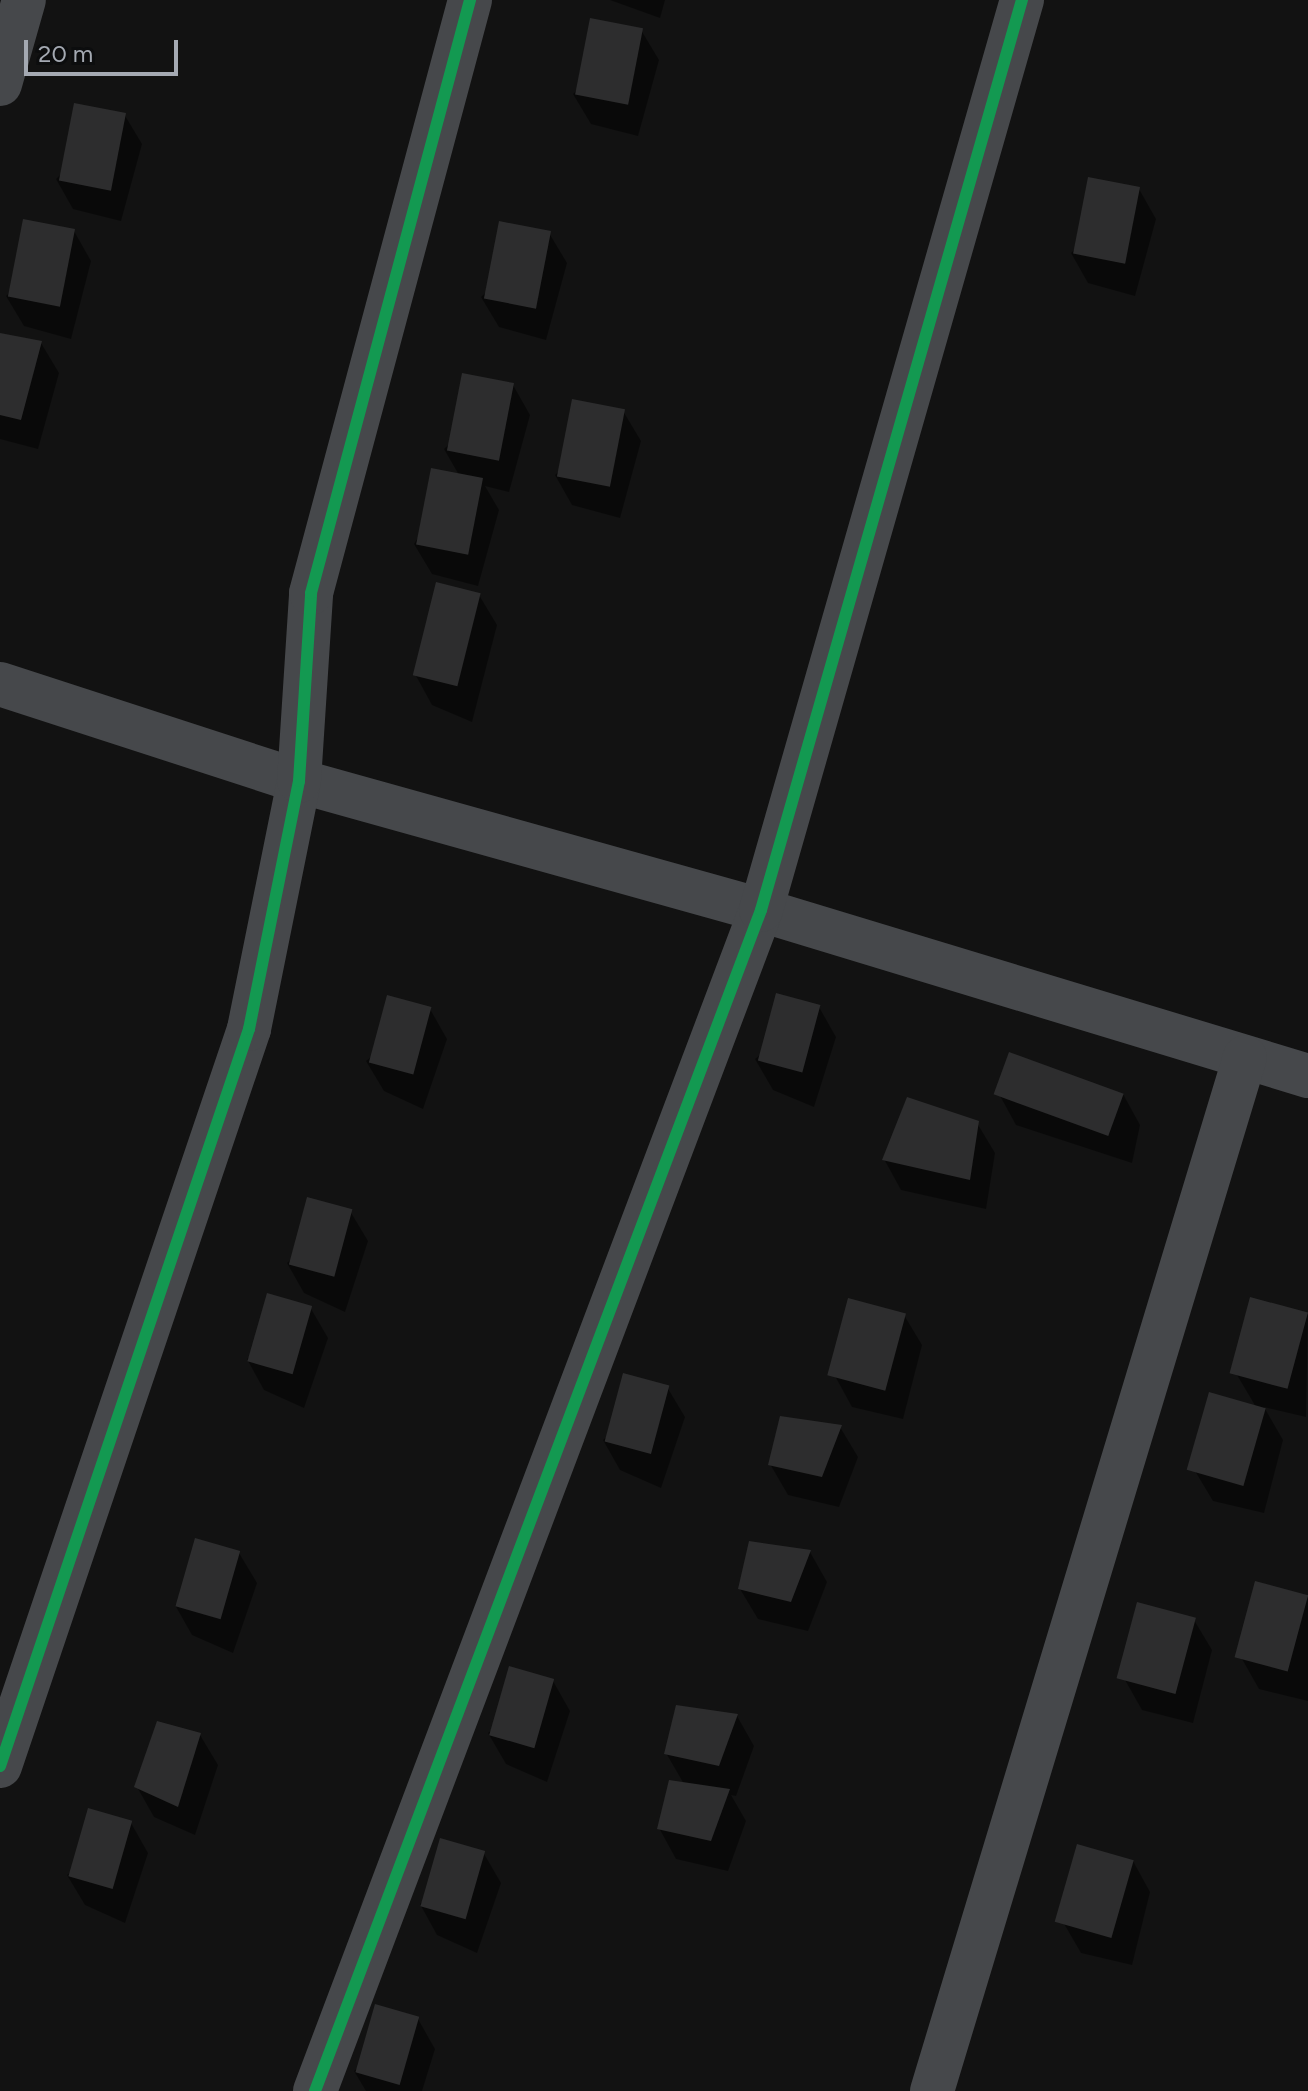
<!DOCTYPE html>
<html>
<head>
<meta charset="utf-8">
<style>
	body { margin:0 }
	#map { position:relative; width:1308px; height:2091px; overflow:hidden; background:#121212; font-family:Figtree,sans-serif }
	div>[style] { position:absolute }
	.shadow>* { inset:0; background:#0007 }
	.building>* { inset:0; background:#2d2d2e; transform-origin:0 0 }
	.minor>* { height:44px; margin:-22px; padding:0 22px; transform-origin:22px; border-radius:22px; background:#46484b }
	.cycleway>* { height:12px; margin:-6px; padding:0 6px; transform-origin:6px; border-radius:6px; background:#139951 }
	span { translate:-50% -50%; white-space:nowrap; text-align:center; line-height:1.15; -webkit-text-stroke:6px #0c0d0e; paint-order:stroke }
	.scale { position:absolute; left:24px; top:40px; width:154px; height:36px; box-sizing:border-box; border:4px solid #a4a9b2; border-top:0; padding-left:10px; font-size:24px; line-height:28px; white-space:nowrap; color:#a4a9b2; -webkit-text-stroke:6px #0c0d0e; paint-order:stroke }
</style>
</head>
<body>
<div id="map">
	<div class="shadow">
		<i style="clip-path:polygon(610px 0,665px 0,660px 18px)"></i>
		<i style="clip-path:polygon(641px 30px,659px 60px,638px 136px,591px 124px,573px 94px)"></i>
		<i style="clip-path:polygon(124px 114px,142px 144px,121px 221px,73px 209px,56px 179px)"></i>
		<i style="clip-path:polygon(1139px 189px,1156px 219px,1135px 296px,1088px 283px,1071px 253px)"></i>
		<i style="clip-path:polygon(74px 231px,91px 261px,71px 339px,24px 326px,6px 296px)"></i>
		<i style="clip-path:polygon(549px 233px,567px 263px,546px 340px,499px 327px,481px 297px)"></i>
		<i style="clip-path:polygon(0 335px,41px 343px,59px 373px,38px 449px,0 439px)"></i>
		<i style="clip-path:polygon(513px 385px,530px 415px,509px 492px,485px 486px,499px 510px,478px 586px,432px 574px,414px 544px,459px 475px,444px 449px)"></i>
		<i style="clip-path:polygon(623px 411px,641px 441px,620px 518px,572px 505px,555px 475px)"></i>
		<i style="clip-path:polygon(479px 595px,497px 625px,472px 722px,432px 705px,415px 674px)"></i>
		<i style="clip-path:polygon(819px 1007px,836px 1037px,814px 1107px,773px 1090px,755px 1059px)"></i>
		<i style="clip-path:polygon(430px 1009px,447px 1039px,423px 1109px,384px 1091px,366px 1061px)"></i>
		<i style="clip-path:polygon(999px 1094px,1123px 1094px,1140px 1125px,1132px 1163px,1016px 1125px)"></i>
		<i style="clip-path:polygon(977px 1123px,995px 1153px,986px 1209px,901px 1190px,884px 1159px)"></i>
		<i style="clip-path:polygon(350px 1211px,368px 1241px,345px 1312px,304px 1293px,287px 1263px)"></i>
		<i style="clip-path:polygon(1252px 1299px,1308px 1314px,1306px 1417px,1264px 1407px,1283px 1440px,1264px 1513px,1213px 1501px,1195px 1471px,1256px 1407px,1237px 1375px)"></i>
		<i style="clip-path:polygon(310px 1307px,328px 1338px,304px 1408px,264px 1390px,247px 1359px)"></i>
		<i style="clip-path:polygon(904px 1315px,922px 1345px,903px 1419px,852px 1407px,835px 1376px)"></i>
		<i style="clip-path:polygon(667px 1387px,685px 1417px,661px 1488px,620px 1470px,603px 1440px)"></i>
		<i style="clip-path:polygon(840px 1427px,858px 1457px,839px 1507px,788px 1495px,770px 1464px)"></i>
		<i style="clip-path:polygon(810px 1552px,827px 1582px,808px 1631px,758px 1619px,740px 1589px)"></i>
		<i style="clip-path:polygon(239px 1553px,257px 1583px,233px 1653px,192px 1635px,175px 1605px)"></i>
		<i style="clip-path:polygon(1257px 1583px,1308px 1597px,1308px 1701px,1259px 1689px,1242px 1659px)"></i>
		<i style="clip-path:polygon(1194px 1620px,1212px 1650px,1193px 1723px,1142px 1710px,1125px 1680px)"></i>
		<i style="clip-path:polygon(553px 1681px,570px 1711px,547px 1782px,506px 1764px,488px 1733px)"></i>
		<i style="clip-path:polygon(737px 1716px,754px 1746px,736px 1796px,731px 1795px,746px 1821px,728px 1871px,676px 1859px,659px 1828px,684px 1784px,666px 1753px)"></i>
		<i style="clip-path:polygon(200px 1735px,218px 1765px,195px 1835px,154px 1817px,137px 1787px)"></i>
		<i style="clip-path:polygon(131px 1823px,148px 1853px,125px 1923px,85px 1905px,67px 1875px)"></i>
		<i style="clip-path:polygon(483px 1852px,501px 1883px,477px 1953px,437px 1935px,420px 1904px)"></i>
		<i style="clip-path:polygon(1133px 1861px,1150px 1892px,1132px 1965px,1081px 1953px,1063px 1922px)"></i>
		<i style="clip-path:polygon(418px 2019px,435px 2049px,422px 2091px,366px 2091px,354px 2071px)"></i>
	</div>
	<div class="building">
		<i style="left:590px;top:18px;width:54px;height:78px;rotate:11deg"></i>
		<i style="left:74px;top:103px;width:53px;height:79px;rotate:11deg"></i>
		<i style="left:1088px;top:177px;width:53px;height:78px;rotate:11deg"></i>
		<i style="left:23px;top:219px;width:53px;height:79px;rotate:11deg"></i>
		<i style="left:499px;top:221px;width:53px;height:79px;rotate:11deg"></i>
		<i style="clip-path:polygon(0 333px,42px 341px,21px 420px,0 415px)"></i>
		<i style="left:462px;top:373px;width:53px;height:79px;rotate:11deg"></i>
		<i style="left:572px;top:399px;width:54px;height:79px;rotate:11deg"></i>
		<i style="left:431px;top:468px;width:53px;height:78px;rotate:11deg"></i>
		<i style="left:436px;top:582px;width:46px;height:96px;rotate:14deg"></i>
		<i style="left:776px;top:993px;width:46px;height:70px;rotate:15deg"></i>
		<i style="left:387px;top:995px;width:46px;height:70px;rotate:15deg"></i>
		<i style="left:1009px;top:1052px;width:122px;height:45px;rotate:20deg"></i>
		<i style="clip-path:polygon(907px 1097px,979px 1121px,970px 1180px,882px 1160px)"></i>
		<i style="left:307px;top:1197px;width:47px;height:70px;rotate:15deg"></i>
		<i style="left:267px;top:1293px;width:47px;height:71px;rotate:16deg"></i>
		<i style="left:1250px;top:1297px;width:60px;height:79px;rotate:15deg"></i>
		<i style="left:848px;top:1298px;width:60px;height:80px;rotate:15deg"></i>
		<i style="left:623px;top:1373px;width:48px;height:71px;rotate:15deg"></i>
		<i style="left:1209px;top:1392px;width:59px;height:81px;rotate:16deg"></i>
		<i style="clip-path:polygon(780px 1416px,842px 1425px,822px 1477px,768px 1465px)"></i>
		<i style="left:195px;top:1538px;width:47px;height:71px;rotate:16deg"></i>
		<i style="clip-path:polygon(749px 1541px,811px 1550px,791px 1602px,738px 1589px)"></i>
		<i style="left:1255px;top:1581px;width:55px;height:79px;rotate:15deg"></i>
		<i style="left:1137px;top:1602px;width:61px;height:79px;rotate:15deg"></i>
		<i style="left:509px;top:1666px;width:47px;height:72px;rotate:16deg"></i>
		<i style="clip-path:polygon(676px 1705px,738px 1714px,719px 1766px,664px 1754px)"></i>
		<i style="clip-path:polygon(157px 1721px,201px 1733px,178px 1807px,134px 1787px)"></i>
		<i style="clip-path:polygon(669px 1780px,730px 1789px,711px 1841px,657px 1829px)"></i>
		<i style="left:88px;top:1808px;width:46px;height:71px;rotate:16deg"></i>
		<i style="left:440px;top:1838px;width:47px;height:71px;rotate:16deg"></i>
		<i style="left:1077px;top:1844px;width:59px;height:81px;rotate:16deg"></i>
		<i style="left:375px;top:2004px;width:46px;height:71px;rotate:16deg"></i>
	</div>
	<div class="minor">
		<i style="left:0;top:84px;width:87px;rotate:-74.1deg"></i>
		<i style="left:0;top:684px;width:314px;rotate:18deg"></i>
		<i style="left:299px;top:781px;width:480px;rotate:15.6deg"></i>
		<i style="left:761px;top:910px;width:572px;rotate:16.88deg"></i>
		<i style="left:0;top:1766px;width:778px;rotate:-71.33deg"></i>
		<i style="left:249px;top:1029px;width:253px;rotate:-78.6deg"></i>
		<i style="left:299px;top:781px;width:188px;rotate:-86.3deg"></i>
		<i style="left:311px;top:593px;width:614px;rotate:-74.99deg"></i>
		<i style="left:315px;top:2091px;width:1262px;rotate:-69.31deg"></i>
		<i style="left:761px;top:910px;width:947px;rotate:-74deg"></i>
		<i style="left:932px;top:2091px;width:1080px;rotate:-73.16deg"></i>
	</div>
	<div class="cycleway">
		<i style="left:0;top:1766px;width:778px;rotate:-71.33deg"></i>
		<i style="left:249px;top:1029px;width:253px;rotate:-78.6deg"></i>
		<i style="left:299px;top:781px;width:188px;rotate:-86.3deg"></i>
		<i style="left:311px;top:593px;width:614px;rotate:-74.99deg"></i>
		<i style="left:315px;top:2091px;width:1262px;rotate:-69.31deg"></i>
		<i style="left:761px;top:910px;width:947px;rotate:-74deg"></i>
	</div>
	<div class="scale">20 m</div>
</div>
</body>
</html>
